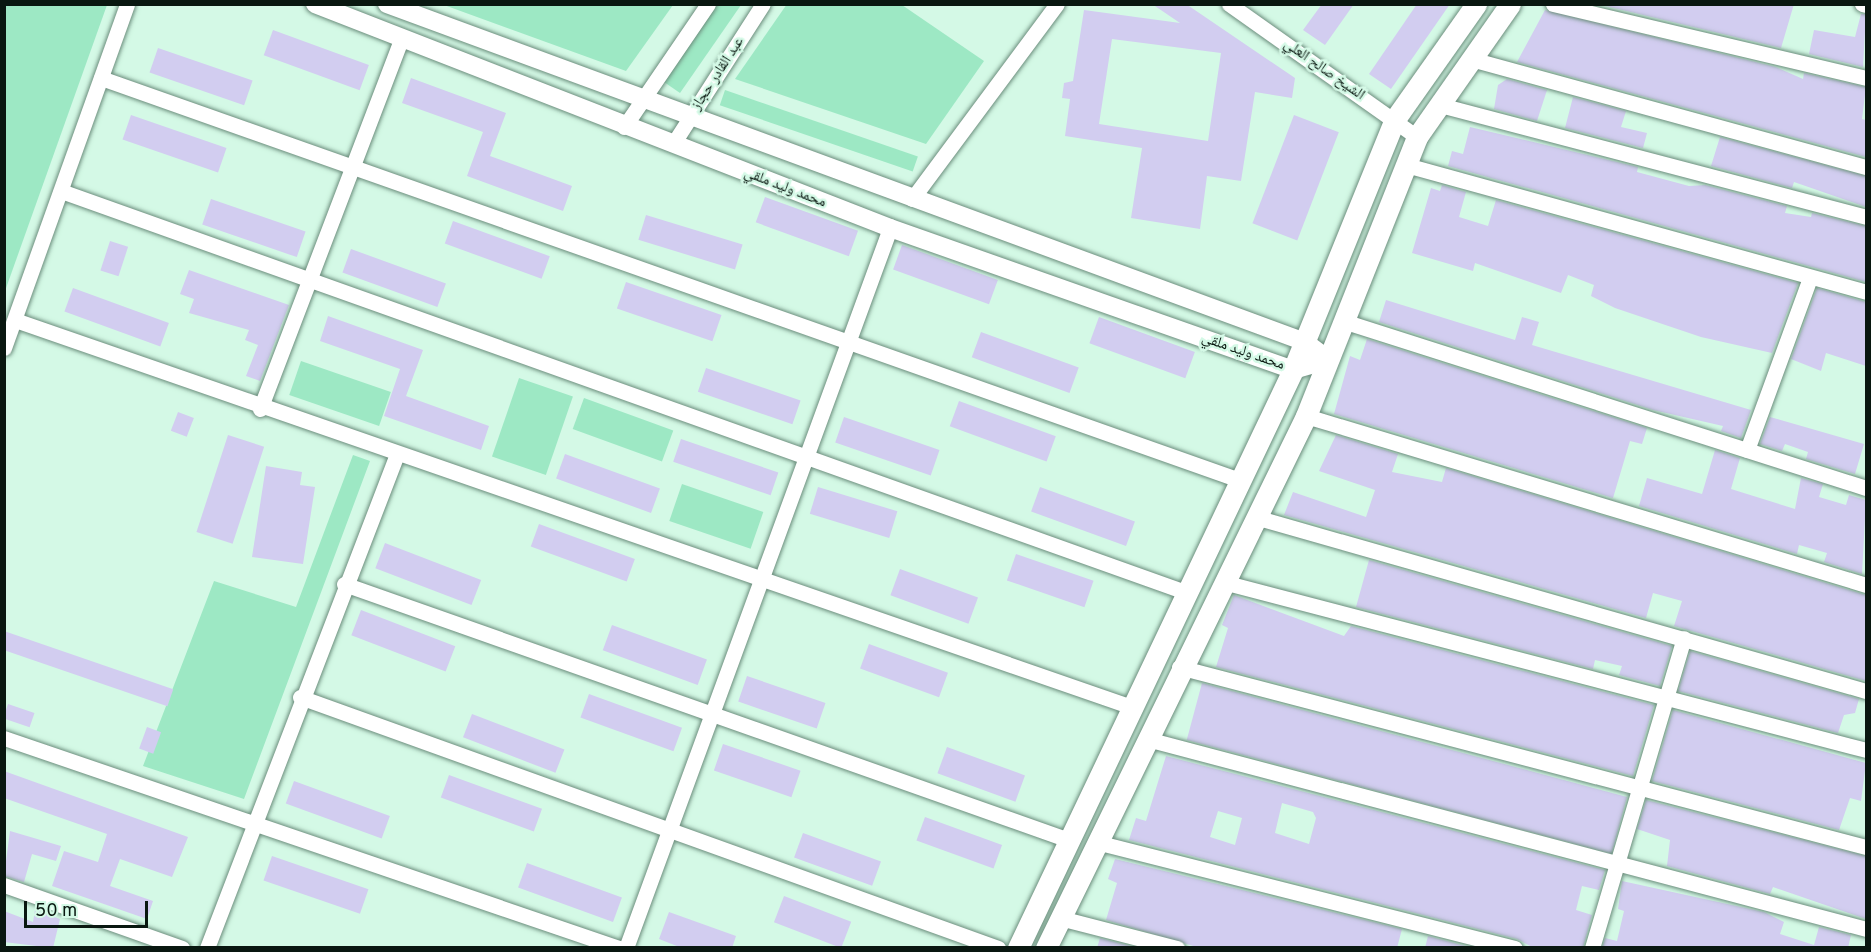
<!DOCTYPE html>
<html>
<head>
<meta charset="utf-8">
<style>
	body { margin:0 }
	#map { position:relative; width:1871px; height:952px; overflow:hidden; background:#d4f9e6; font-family:Overpass,"Noto Naskh Arabic",sans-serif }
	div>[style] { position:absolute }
	.green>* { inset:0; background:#9de8c4; transform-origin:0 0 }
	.building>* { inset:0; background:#d2cdf0; transform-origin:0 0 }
	.roads { filter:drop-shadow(0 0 2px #6b8d7c) drop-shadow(0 0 2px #6b8d7c) }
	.minor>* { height:15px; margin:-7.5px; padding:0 7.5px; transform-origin:7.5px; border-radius:7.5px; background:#fff }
	.tertiary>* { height:18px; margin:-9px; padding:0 9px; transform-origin:9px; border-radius:9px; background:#fff }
	.secondary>* { height:21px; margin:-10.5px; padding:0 10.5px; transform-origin:10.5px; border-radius:10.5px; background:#fff }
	span { translate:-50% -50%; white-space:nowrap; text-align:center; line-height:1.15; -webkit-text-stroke:5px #d4f9e6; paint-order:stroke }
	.street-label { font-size:15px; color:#091710 }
	.frame { position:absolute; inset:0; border:6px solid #091710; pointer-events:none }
	.scale { position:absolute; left:24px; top:901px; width:124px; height:27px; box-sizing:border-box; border:3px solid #091710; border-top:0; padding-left:8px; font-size:18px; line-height:21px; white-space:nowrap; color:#091710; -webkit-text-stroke:4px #d4f9e6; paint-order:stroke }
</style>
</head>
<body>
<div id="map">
	<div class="green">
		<i style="clip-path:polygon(5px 4px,107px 5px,5px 291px,4px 5px)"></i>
		<i style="clip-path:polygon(787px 4px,902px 5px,984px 61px,926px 144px,735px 79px)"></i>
		<i style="clip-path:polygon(444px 5px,673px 5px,626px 71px)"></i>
		<i style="clip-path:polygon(717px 5px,741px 5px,680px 93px,664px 82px)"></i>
		<i style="left:725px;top:90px;width:204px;height:16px;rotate:19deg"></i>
		<i style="left:301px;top:361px;width:95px;height:36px;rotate:19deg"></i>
		<i style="left:519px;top:378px;width:57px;height:83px;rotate:19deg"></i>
		<i style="left:584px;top:398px;width:95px;height:33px;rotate:20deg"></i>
		<i style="clip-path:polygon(353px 455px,370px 461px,244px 799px,143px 766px,214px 581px,296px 607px)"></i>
		<i style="left:682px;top:484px;width:86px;height:39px;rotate:19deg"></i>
	</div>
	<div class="building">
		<i style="clip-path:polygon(evenodd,1152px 4px,1186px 4px,1295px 78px,1292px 98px,1255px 92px,1241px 181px,1207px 176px,1200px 229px,1131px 218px,1142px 148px,1065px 136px,1070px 99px,1062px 98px,1064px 83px,1073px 81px,1084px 10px,1180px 23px,1152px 4px,1112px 39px,1221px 53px,1208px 141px,1099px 124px,1112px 39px)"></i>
		<i style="clip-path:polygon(1322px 4px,1354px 4px,1325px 45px,1303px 30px)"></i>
		<i style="clip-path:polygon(1417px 4px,1450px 4px,1391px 89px,1369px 74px)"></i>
		<i style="clip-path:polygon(1597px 4px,1794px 4px,1781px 48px)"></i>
		<i style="clip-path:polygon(1545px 10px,1776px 67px,1803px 79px,1804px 73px,1866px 87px,1862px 119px,1866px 120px,1866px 157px,1517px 62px)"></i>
		<i style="clip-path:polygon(1861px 14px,1866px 14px,1863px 67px,1809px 54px,1814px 30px,1855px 37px)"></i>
		<i style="left:273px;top:30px;width:102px;height:27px;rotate:20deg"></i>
		<i style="left:158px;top:48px;width:100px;height:26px;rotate:19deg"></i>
		<i style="clip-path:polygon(411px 78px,506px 113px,490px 156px,572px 186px,563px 211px,467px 176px,483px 132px,402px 103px)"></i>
		<i style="clip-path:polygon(1507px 79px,1547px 90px,1537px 121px,1494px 109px,1498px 85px)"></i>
		<i style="clip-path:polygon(1573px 97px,1626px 111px,1621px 127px,1647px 133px,1643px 148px,1565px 128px)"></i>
		<i style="left:131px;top:115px;width:101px;height:26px;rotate:19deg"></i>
		<i style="left:1294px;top:115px;width:48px;height:116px;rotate:21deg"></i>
		<i style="clip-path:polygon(1470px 127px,1638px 167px,1637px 172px,1689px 186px,1705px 185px,1787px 206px,1785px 213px,1811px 217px,1812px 213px,1866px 226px,1866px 282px,1448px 166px,1452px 151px,1463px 154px)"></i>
		<i style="clip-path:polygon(1720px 137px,1866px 176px,1866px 207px,1794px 182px,1792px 188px,1711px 166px)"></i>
		<i style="clip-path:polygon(1442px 185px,1466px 192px,1459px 217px,1488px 226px,1496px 200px,1798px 283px,1772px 353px,1701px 337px,1615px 308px,1591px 296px,1594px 285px,1568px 275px,1561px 293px,1475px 263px,1473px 271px,1412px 253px,1431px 188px,1440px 191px)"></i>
		<i style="left:765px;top:197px;width:99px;height:27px;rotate:20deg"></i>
		<i style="left:211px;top:199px;width:100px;height:27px;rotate:19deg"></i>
		<i style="left:646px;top:215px;width:101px;height:26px;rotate:17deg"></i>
		<i style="left:453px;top:221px;width:103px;height:24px;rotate:20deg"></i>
		<i style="left:110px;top:241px;width:19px;height:31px;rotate:18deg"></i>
		<i style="left:902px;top:245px;width:102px;height:26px;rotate:20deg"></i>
		<i style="left:351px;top:249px;width:101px;height:25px;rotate:20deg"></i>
		<i style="clip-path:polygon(189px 270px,289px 305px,260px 381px,246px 376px,258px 345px,245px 340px,249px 330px,189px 313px,194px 299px,180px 294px)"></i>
		<i style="left:626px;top:282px;width:101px;height:28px;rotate:19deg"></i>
		<i style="left:73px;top:288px;width:102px;height:25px;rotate:20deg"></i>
		<i style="clip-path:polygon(1817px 288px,1866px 302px,1866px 366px,1826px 353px,1821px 371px,1791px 359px)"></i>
		<i style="clip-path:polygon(1386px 300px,1515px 340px,1522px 317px,1539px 322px,1532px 345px,1751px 410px,1741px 438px,1721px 431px,1723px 426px,1653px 410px,1379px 322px)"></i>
		<i style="clip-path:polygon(328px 316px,423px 350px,406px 396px,489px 426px,481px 450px,384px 416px,400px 369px,320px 341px)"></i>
		<i style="left:1099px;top:317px;width:102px;height:28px;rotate:20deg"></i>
		<i style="left:981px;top:332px;width:104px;height:27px;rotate:20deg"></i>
		<i style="clip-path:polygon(1367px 339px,1647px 428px,1642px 444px,1630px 441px,1613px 498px,1334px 414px,1350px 356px,1360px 360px)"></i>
		<i style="left:706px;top:368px;width:100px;height:25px;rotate:19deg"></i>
		<i style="left:959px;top:401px;width:103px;height:27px;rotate:20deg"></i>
		<i style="left:178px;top:412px;width:17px;height:20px;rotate:21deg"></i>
		<i style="left:844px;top:417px;width:101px;height:27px;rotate:19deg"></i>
		<i style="clip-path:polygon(1770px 417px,1864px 444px,1855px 474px,1806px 459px,1808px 452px,1785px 444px,1782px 451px,1760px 444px)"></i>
		<i style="left:228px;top:435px;width:38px;height:102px;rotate:18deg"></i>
		<i style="clip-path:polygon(1336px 435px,1398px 454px,1392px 472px,1442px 482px,1446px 468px,1866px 595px,1866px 681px,1674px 626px,1682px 601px,1653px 593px,1646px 618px,1284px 515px,1293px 492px,1366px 517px,1375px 490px,1319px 471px)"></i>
		<i style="left:681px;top:439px;width:103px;height:24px;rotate:19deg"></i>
		<i style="clip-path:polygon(1715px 450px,1740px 458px,1731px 489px,1795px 509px,1801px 478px,1823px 484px,1819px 497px,1846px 505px,1849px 495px,1866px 500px,1862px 574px,1824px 562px,1827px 553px,1799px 545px,1797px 554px,1639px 506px,1647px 478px,1702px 494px)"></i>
		<i style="left:565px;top:454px;width:101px;height:26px;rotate:20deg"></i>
		<i style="clip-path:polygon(266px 466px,302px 472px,300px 485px,315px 487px,303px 564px,252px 557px)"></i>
		<i style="left:818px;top:487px;width:83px;height:28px;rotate:17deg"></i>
		<i style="left:1040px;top:487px;width:101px;height:26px;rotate:20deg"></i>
		<i style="left:539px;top:524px;width:102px;height:24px;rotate:20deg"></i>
		<i style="left:385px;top:543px;width:103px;height:27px;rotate:21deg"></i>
		<i style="left:1016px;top:554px;width:82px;height:28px;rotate:19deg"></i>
		<i style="clip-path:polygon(1369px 560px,1672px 646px,1660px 686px,1619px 675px,1622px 666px,1595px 660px,1593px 669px,1356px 607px)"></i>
		<i style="left:900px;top:569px;width:83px;height:28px;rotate:20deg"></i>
		<i style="clip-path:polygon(1234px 595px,1344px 636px,1351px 626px,1654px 705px,1633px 776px,1216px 667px,1228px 628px,1222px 625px)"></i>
		<i style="left:361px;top:610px;width:101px;height:27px;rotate:21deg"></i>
		<i style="left:612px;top:625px;width:101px;height:27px;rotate:20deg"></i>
		<i style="left:4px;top:631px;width:179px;height:18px;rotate:19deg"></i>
		<i style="left:869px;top:644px;width:84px;height:26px;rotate:20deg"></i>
		<i style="clip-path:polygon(1690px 651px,1859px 699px,1855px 713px,1844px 715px,1838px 733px,1678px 691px)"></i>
		<i style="left:747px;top:676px;width:83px;height:27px;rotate:19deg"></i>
		<i style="left:1202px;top:683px;width:440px;height:59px;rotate:15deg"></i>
		<i style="left:589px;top:694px;width:99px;height:25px;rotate:20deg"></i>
		<i style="left:8px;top:704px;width:28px;height:15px;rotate:19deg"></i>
		<i style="clip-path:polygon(1673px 710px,1866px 763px,1861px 801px,1850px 798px,1839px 830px,1652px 781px)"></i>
		<i style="left:472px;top:714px;width:99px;height:25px;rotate:21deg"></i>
		<i style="left:147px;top:727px;width:15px;height:23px;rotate:20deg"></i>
		<i style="left:723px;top:744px;width:82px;height:28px;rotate:19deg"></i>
		<i style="left:947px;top:747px;width:83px;height:28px;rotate:20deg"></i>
		<i style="clip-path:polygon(evenodd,1166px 756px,1605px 870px,1599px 890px,1582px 886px,1576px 910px,1592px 915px,1583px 948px,1534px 948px,1517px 939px,1129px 840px,1136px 818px,1146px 821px,1166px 756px,1282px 803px,1313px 812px,1316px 818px,1309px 844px,1275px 833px,1282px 803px,1166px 756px,1218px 811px,1242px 818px,1235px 845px,1210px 837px,1218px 811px)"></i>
		<i style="clip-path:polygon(4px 771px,188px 837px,172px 877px,120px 859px,110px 886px,153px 901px,147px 919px,52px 886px,64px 851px,98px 862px,107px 834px,4px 798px)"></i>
		<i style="left:449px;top:775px;width:99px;height:24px;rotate:20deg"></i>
		<i style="left:294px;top:781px;width:102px;height:24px;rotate:20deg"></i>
		<i style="clip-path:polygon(1646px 800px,1866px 856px,1866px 919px,1773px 887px,1770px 894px,1667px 866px,1670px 840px,1637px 829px)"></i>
		<i style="left:925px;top:817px;width:82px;height:25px;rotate:20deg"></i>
		<i style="clip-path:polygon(10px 831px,61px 846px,56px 861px,32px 854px,24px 882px,4px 876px)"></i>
		<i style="left:803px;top:833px;width:83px;height:26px;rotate:20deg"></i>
		<i style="left:272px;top:856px;width:102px;height:26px;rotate:19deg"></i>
		<i style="clip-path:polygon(1115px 859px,1402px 929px,1397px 948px,1200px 948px,1106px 920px,1117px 883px,1108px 879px)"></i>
		<i style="left:527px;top:863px;width:101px;height:26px;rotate:20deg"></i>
		<i style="clip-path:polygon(1622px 881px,1764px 912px,1784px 922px,1780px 934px,1814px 945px,1819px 927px,1851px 935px,1848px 948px,1602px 948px,1605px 938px,1617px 941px,1624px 911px,1618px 909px)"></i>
		<i style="left:784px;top:896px;width:72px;height:28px;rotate:21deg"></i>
		<i style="clip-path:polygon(35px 910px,60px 919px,53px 948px,4px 942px,4px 911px,33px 922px)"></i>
		<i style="clip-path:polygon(669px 912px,736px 936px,732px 948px,682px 948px,659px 939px)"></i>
		<i style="clip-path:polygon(1428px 936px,1473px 948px,1425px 948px)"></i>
		<i style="clip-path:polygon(1100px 938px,1131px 946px,1131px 948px,1097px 948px)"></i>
	</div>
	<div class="roads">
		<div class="minor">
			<i style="left:1229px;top:4px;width:230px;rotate:35.3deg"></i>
			<i style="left:1553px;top:4px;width:322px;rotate:13.3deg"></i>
			<i style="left:1862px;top:4px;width:4px;rotate:14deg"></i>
			<i style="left:1471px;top:59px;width:409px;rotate:15.3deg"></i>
			<i style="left:101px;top:78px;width:1210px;rotate:19.45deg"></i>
			<i style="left:1440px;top:105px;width:440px;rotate:14.7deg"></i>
			<i style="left:624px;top:127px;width:149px;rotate:-55.7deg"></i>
			<i style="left:673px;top:144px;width:166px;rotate:-57.3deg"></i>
			<i style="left:1406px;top:165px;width:477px;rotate:15.4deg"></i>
			<i style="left:61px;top:191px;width:1193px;rotate:19.63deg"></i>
			<i style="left:912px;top:199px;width:243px;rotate:-53.4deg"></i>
			<i style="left:15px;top:320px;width:1182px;rotate:19.11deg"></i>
			<i style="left:1343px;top:321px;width:549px;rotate:17.71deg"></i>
			<i style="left:4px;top:348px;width:365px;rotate:-70.3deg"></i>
			<i style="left:260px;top:409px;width:398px;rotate:-69.1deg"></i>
			<i style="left:1306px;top:416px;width:585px;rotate:16.79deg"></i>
			<i style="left:1747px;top:450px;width:183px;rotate:-69.9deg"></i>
			<i style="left:1255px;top:517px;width:635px;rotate:15.9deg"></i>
			<i style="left:1223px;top:582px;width:665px;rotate:14.64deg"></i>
			<i style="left:344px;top:584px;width:769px;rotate:19.45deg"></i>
			<i style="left:1179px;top:667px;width:710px;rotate:14.68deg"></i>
			<i style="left:300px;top:697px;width:742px;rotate:19.78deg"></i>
			<i style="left:4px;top:738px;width:650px;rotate:18.85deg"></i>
			<i style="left:1147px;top:739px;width:744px;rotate:14.8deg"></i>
			<i style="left:1096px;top:842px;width:432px;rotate:14.2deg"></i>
			<i style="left:4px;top:885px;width:189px;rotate:19.5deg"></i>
			<i style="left:1060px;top:918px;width:121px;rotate:14.4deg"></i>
			<i style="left:207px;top:948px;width:529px;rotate:-68.96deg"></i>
			<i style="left:626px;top:948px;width:767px;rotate:-69.86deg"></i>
			<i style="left:1592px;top:948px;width:323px;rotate:-73.5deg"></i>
		</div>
		<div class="tertiary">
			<i style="left:315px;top:4px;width:617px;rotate:21.28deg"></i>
			<i style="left:890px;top:228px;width:427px;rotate:19.4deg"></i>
			<i style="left:1293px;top:370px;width:37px;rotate:-16deg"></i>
			<i style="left:387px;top:4px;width:978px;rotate:20.21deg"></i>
			<i style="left:1305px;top:342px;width:30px;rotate:37deg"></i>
		</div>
		<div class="secondary">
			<i style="left:1018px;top:948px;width:640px;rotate:-64.56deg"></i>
			<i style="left:1293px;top:370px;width:271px;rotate:-67.9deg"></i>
			<i style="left:1395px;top:119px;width:141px;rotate:-54.8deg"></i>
			<i style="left:1046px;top:948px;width:592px;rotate:-63.95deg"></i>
			<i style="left:1306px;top:416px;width:300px;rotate:-68.3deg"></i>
			<i style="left:1417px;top:137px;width:162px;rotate:-55deg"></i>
		</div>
	</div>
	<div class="street-label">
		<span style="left:1324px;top:70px;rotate:35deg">الشيخ صالح العلي</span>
		<span style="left:718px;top:74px;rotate:-57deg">عبد القادر حجاز</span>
		<span style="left:785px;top:188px;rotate:21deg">محمد وليد ملقي</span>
		<span style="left:1243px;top:352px;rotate:19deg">محمد وليد ملقي</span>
	</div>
	<div class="frame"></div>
	<div class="scale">50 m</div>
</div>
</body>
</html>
